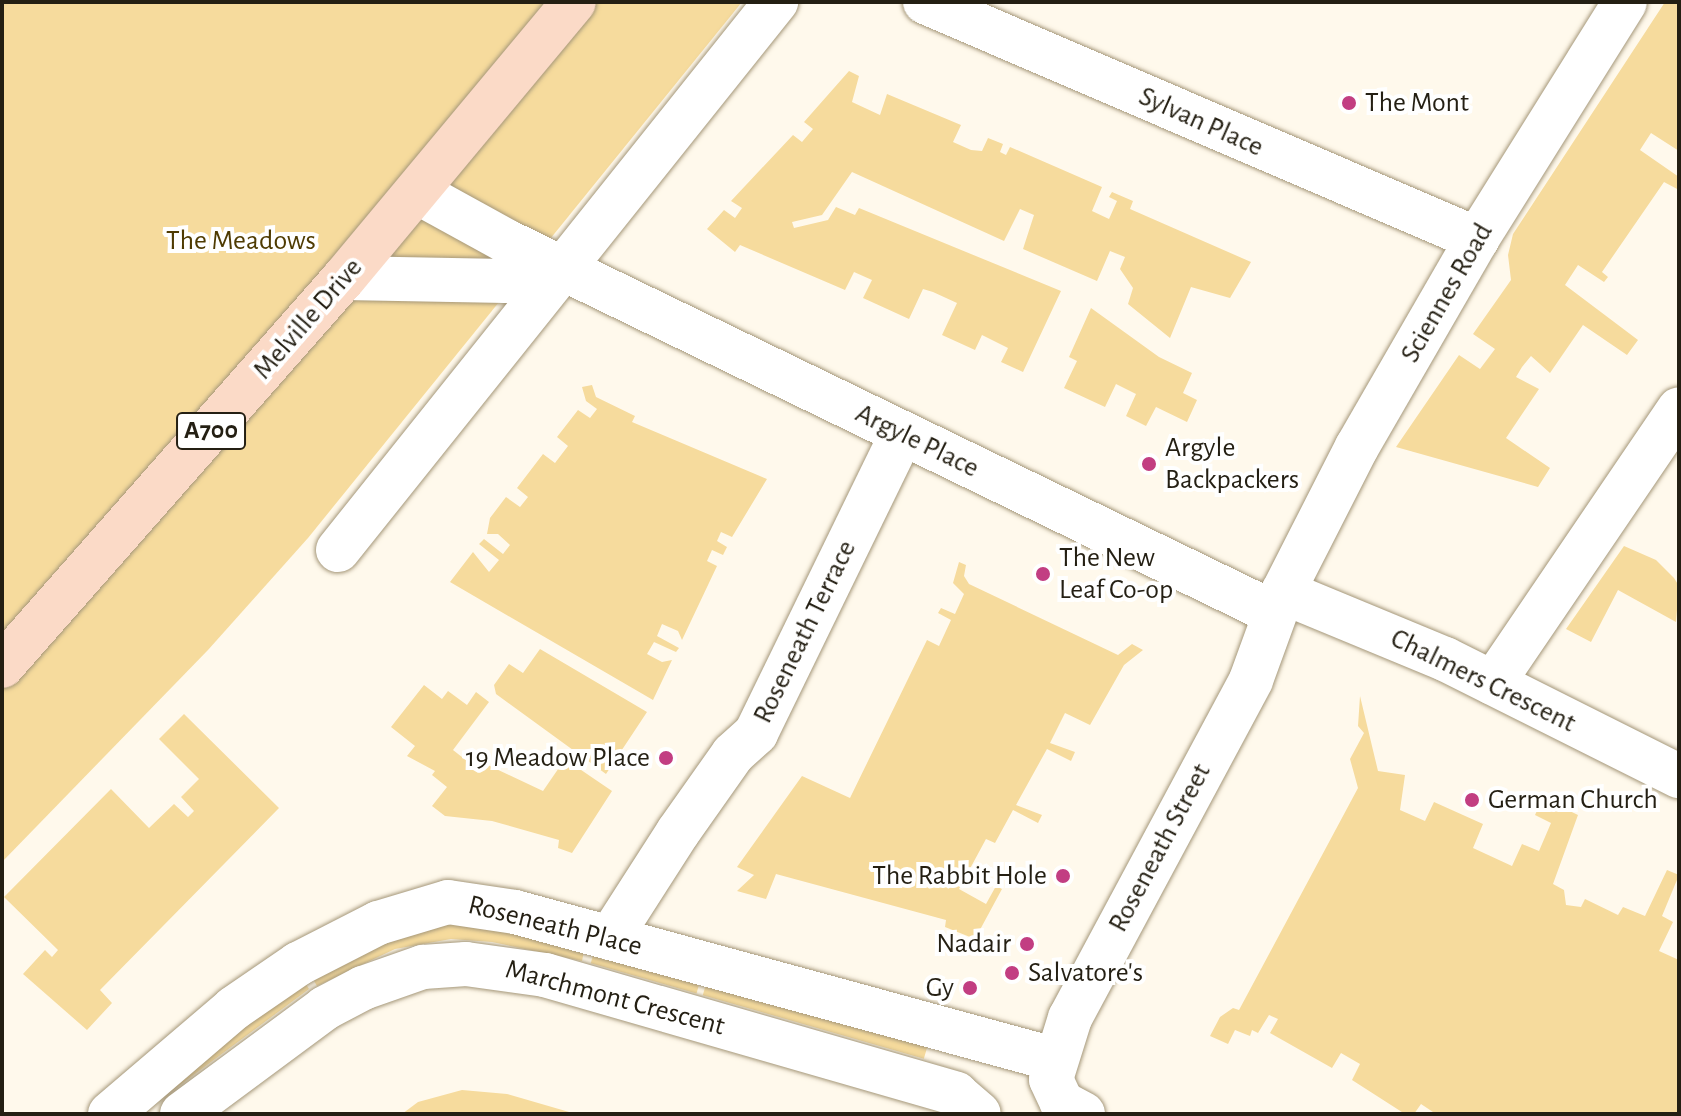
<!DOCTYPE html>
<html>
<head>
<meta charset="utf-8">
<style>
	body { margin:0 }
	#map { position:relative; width:1681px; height:1116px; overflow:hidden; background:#fff9ec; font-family:"Alegreya Sans",sans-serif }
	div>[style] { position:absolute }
	.green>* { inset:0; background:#f6db9d; transform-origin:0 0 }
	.roads { filter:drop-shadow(0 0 2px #a59779) drop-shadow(0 0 2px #a59779) }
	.minor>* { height:44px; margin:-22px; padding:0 22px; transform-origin:22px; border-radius:22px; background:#fff }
	.major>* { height:44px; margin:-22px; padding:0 22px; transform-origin:22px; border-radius:22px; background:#fbdac7 }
	.dots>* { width:22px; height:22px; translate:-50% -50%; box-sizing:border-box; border:4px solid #fff; border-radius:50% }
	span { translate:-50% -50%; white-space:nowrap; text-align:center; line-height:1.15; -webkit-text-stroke:8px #fff; paint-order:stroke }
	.shield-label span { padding:2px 6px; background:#fff; border:2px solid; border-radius:6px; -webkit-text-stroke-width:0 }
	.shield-label { font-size:26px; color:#241f13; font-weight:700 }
	.poi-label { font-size:28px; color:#241f13 }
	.left { translate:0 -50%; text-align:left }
	.right { translate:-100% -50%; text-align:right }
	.street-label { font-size:28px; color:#241f13 }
	.park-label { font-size:28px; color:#4f3b02 }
	.frame { position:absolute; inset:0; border:4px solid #241f13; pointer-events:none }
</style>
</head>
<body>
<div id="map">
	<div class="green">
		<i style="clip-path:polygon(2px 2px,742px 2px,308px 538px,208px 650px,2px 862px)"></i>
		<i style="clip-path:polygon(1665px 2px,1679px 2px,1679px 151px,1651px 133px,1640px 150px,1679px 177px,1679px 190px,1664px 182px,1602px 272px,1608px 277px,1604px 282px,1578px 265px,1565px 285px,1638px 340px,1627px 355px,1583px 325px,1550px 373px,1531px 356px,1522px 367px,1516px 377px,1539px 389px,1506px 438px,1550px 468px,1538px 487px,1396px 447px,1459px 355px,1480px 369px,1495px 349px,1473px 334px,1511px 280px,1508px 255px,1513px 234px)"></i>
		<i style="clip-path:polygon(849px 71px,859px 76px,852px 102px,880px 115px,887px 94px,961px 125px,953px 142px,971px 150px,982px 151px,988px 138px,1003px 144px,1000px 152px,1006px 155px,1010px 147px,1102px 187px,1092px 211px,1109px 219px,1117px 201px,1109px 197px,1112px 192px,1133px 201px,1130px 209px,1251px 262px,1230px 298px,1191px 287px,1170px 338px,1128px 304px,1133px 288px,1120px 269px,1125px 257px,1110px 251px,1097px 281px,1023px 249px,1034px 215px,1020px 209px,1004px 241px,852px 172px,822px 215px,792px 222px,794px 228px,828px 220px,836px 207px,855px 215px,859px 208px,1061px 291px,1023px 372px,1001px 362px,1008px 348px,982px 335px,975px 350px,942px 335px,957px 303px,933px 292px,923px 289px,909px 319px,863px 298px,872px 280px,854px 272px,845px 290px,740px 245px,735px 252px,707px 229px,724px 210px,735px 218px,742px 208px,731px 201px,793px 135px,802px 142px,813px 129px,804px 122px)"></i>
		<i style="clip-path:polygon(1091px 308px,1159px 357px,1192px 373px,1183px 393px,1197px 400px,1187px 422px,1156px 407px,1146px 426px,1126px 416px,1136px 394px,1116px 384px,1105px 407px,1064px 388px,1077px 361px,1069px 357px)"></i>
		<i style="clip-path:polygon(592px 385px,596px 397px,635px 416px,632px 422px,767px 479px,732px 537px,721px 532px,717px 541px,727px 547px,723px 555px,712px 550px,707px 561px,717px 566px,682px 640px,678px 631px,662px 624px,657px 636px,679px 648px,676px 652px,654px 642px,647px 654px,662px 662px,672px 660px,653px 700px,450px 582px,473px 552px,489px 572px,499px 560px,479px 544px,484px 539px,503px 554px,510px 545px,498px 534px,487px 534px,490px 518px,506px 497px,520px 507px,528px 497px,517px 488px,543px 454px,555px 463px,568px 446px,557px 437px,578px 410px,590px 418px,597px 409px,586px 401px,582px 387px)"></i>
		<i style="clip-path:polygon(1624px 546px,1656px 560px,1674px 578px,1679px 586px,1676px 622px,1618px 590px,1591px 642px,1566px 629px)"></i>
		<i style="clip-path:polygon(959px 562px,966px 565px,964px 576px,969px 584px,1118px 655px,1132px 644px,1143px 650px,1124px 665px,1090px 725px,1065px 713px,1050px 743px,1075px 752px,1071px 761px,1047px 749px,1016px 805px,1042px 815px,1038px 823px,1013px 810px,995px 843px,986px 839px,959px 889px,986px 904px,996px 886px,1002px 889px,975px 939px,945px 927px,946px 920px,776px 874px,766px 899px,737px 891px,754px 875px,737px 867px,802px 776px,850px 798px,927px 640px,939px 646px,951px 620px,938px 613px,941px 608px,955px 614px,964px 594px,953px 583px)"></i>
		<i style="clip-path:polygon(540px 649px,647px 712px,606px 774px,496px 694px,494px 685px,509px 664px,523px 673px)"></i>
		<i style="clip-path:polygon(424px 685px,442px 699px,448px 691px,467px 705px,476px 692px,489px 702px,453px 750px,467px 761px,475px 759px,543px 791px,565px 759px,612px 791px,572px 853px,558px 848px,559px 840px,492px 821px,445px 816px,432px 806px,447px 787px,432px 775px,435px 771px,407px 756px,415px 746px,391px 727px)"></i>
		<i style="clip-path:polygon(1360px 696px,1378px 771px,1405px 775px,1400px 810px,1425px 821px,1434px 802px,1483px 824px,1473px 848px,1512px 866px,1522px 844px,1539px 851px,1551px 823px,1535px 815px,1543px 798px,1578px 815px,1553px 884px,1564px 890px,1566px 905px,1581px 907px,1585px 899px,1618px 915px,1623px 907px,1645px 916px,1667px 870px,1679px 875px,1662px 916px,1673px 922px,1659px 951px,1679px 960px,1679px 1114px,1436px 1114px,1421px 1104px,1414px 1114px,1405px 1114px,1352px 1080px,1360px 1064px,1341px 1053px,1332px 1068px,1270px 1033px,1278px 1019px,1269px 1015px,1258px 1033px,1252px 1030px,1250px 1036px,1235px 1030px,1228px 1044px,1210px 1036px,1220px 1017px,1233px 1008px,1239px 1010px,1358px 788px,1350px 759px,1364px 733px,1358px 726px)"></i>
		<i style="clip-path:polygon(184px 714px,279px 808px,100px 990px,112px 1003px,87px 1030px,23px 974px,45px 950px,52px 957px,58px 950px,4px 897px,111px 789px,149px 828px,174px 804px,188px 817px,194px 811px,181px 797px,199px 779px,159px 739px)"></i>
		<i style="clip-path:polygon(422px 917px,586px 942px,582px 961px,492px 942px,451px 939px,395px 949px,317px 986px,307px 969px)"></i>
		<i style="left:596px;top:945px;width:110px;height:19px;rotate:16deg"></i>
		<i style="clip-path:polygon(300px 974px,309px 989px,141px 1114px)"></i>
		<i style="left:708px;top:977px;width:230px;height:19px;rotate:16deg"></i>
		<i style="clip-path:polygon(462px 1090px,507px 1094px,576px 1114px,402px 1114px,418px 1102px)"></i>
	</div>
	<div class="roads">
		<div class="minor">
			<i style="left:925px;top:2px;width:601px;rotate:23.24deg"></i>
			<i style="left:417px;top:192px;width:102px;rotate:28.8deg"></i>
			<i style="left:506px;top:241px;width:853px;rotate:25.84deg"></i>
			<i style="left:344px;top:278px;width:162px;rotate:1.1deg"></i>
			<i style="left:506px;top:281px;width:57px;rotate:-13.3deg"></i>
			<i style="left:338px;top:550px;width:702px;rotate:-51.37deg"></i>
			<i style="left:1283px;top:592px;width:175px;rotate:22.5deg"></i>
			<i style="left:1445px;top:659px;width:262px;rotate:26.6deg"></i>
			<i style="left:1493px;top:683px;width:331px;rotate:-55.8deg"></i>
			<i style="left:610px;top:938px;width:126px;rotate:-57.3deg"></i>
			<i style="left:678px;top:832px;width:95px;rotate:-54.8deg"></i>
			<i style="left:733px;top:754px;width:31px;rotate:-42deg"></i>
			<i style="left:756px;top:733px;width:333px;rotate:-64deg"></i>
			<i style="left:110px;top:1114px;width:163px;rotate:-40.5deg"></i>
			<i style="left:234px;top:1008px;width:78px;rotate:-34.5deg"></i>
			<i style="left:298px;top:964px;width:90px;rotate:-27.1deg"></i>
			<i style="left:378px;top:923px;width:73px;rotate:-16.7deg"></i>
			<i style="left:448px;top:902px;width:68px;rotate:8.5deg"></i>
			<i style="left:515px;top:912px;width:558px;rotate:15.28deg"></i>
			<i style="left:182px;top:1114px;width:178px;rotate:-36.5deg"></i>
			<i style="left:325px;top:1008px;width:43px;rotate:-27.8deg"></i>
			<i style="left:363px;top:988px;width:64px;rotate:-19.3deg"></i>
			<i style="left:423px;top:967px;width:43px;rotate:-4deg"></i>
			<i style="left:466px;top:964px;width:80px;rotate:7.9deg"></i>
			<i style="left:545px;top:975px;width:428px;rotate:16.1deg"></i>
			<i style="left:956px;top:1094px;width:30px;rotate:41deg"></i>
			<i style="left:1083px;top:1114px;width:24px;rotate:-152deg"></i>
			<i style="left:1062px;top:1103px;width:26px;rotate:-115deg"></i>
			<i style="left:1051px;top:1079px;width:64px;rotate:-72.7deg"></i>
			<i style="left:1070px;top:1018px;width:383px;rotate:-61.8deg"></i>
			<i style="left:1251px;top:680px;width:94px;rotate:-70deg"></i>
			<i style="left:1283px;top:592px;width:163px;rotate:-63deg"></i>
			<i style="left:1357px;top:447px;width:240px;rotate:-60deg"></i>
			<i style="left:1477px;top:239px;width:279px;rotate:-58deg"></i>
		</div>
		<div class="major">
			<i style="left:2px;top:666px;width:517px;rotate:-48.61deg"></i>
			<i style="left:344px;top:278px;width:359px;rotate:-50.2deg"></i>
		</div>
	</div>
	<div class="dots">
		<i style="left:1349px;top:103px;background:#c23e82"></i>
		<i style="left:1149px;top:464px;background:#c23e82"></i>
		<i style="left:1043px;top:574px;background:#c23e82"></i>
		<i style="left:666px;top:758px;background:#c23e82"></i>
		<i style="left:1472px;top:800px;background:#c23e82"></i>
		<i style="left:1063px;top:876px;background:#c23e82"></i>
		<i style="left:1027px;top:944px;background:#c23e82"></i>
		<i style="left:1012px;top:973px;background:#c23e82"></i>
		<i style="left:970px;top:988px;background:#c23e82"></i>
	</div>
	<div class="shield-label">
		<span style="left:211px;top:431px">A700</span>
	</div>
	<div class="poi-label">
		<span class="left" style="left:1365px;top:103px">The Mont</span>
		<span class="left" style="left:1165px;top:464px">Argyle<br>Backpackers</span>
		<span class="left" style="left:1059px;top:574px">The New<br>Leaf Co-op</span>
		<span class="right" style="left:650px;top:758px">19 Meadow Place</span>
		<span class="left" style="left:1488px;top:800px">German Church</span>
		<span class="right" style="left:1047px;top:876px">The Rabbit Hole</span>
		<span class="right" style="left:1011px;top:944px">Nadair</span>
		<span class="left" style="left:1028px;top:973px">Salvatore's</span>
		<span class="right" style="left:954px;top:988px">Gy</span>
	</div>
	<div class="street-label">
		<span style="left:1201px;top:122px;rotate:24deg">Sylvan Place</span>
		<span style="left:1447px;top:293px;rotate:-60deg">Sciennes Road</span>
		<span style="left:308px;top:319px;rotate:-49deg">Melville Drive</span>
		<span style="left:917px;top:441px;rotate:26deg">Argyle Place</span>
		<span style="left:805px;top:632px;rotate:-64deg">Roseneath Terrace</span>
		<span style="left:1483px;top:681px;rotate:26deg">Chalmers Crescent</span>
		<span style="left:1160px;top:848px;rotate:-62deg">Roseneath Street</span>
		<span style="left:555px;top:926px;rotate:14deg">Roseneath Place</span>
		<span style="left:615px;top:998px;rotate:15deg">Marchmont Crescent</span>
	</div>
	<div class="park-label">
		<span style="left:241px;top:241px">The Meadows</span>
	</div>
	<div class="frame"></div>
</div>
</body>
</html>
